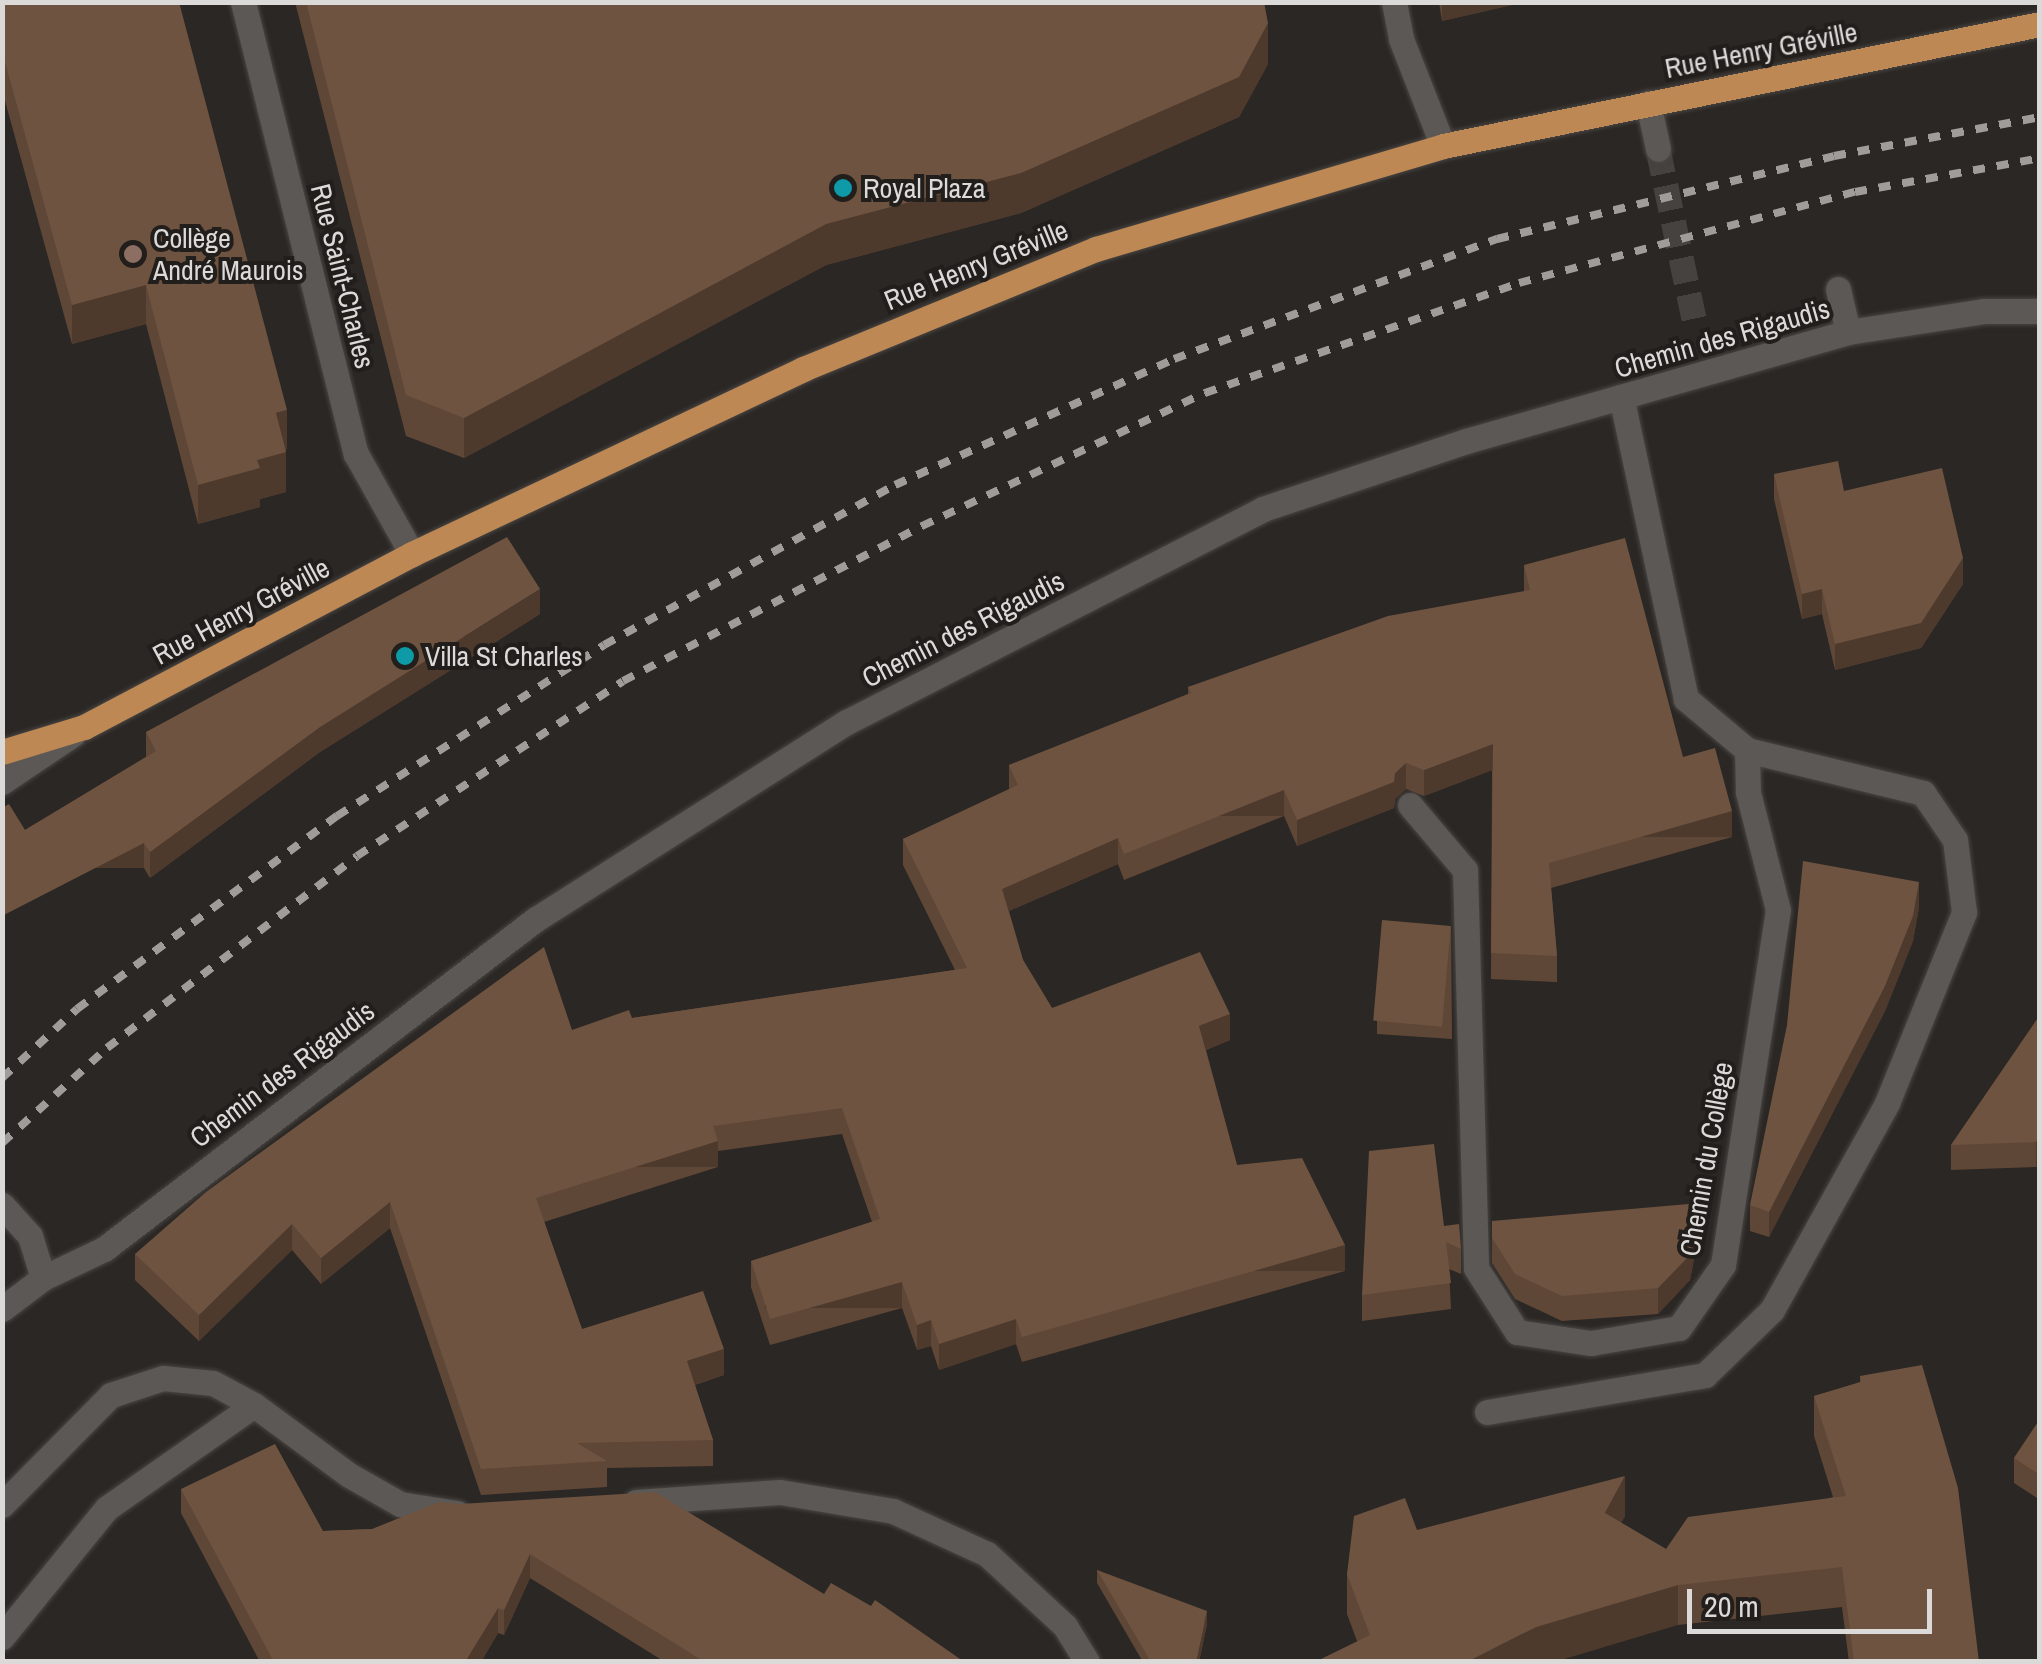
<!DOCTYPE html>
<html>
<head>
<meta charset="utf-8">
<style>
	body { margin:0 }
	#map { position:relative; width:2042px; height:1664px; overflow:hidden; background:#2b2724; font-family:"Archivo Narrow",sans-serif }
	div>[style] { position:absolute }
	.minor-tunnel>* { height:25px; margin-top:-12.5px; transform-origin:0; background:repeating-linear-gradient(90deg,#46423f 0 25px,transparent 0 37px) }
	.roads { filter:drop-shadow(0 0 2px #484543) drop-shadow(0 0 2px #484543) }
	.minor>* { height:25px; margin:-12.5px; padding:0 12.5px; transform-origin:12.5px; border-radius:12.5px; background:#5c5855 }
	.major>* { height:25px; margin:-12.5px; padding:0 12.5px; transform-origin:12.5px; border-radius:12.5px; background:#bd8853 }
	.rail>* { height:8px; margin-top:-4px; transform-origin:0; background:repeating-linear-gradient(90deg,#9f9c9a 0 12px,transparent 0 24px) }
	.wall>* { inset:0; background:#5f4737 }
	.shaded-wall>* { inset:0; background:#4d3a2d; transform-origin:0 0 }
	.building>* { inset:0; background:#6e5340; transform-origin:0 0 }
	.dots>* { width:28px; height:28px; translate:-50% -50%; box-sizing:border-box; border:5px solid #211e1b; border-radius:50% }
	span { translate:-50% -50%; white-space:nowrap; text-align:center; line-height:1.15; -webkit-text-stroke:8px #211e1b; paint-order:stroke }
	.street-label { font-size:28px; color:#dcdad8 }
	.poi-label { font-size:28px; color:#dcdad8 }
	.left { translate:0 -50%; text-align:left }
	.frame { position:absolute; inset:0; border:5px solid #dcdad8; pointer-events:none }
	.scale { position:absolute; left:1687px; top:1589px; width:245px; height:45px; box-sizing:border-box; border:5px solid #dcdad8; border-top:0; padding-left:12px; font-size:30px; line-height:35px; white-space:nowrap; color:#dcdad8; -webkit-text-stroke:8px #211e1b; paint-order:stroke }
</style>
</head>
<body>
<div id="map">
	<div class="minor-tunnel">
		<i style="left:1658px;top:149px;width:178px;rotate:78deg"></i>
	</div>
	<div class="roads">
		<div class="minor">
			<i style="left:243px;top:2px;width:466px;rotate:76deg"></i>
			<i style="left:356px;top:454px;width:115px;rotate:60.8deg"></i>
			<i style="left:1394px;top:2px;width:38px;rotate:79deg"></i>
			<i style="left:1401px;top:39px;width:115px;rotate:68.6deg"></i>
			<i style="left:1648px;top:103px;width:47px;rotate:77.7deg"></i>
			<i style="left:1838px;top:289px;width:44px;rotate:76.9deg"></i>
			<i style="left:2px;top:782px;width:86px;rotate:-34.1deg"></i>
			<i style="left:1410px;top:805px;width:85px;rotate:49.8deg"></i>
			<i style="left:1465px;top:870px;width:398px;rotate:88.4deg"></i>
			<i style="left:1476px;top:1268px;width:76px;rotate:57.4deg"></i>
			<i style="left:1517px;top:1332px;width:75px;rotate:8.5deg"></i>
			<i style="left:1591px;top:1343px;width:89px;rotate:-9.7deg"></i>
			<i style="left:1679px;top:1328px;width:77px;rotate:-55.1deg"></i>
			<i style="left:1723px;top:1265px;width:359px;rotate:-81.2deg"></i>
			<i style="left:1778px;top:910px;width:122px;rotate:-104.3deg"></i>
			<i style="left:1748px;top:792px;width:42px;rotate:-91.4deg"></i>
			<i style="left:2px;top:1205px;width:42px;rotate:47.9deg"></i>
			<i style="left:30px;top:1236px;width:44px;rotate:72.8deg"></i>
			<i style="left:43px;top:1278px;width:51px;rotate:142.9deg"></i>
			<i style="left:43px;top:1278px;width:68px;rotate:-25.4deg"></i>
			<i style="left:104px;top:1249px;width:544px;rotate:-37.38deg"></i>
			<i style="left:536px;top:919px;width:368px;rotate:-32.4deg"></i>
			<i style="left:847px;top:722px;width:467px;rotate:-27.1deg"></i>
			<i style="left:1263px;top:509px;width:214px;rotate:-18.5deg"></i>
			<i style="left:1466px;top:441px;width:397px;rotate:-15.9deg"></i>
			<i style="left:1848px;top:332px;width:137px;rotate:-8.8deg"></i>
			<i style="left:1983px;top:311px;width:57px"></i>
			<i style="left:1487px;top:1412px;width:221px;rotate:-9.6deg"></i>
			<i style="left:1705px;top:1375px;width:93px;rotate:-44.1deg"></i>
			<i style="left:1772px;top:1310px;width:237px;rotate:-60.9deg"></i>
			<i style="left:1887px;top:1103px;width:206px;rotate:-68deg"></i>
			<i style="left:1964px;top:912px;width:73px;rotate:-97.1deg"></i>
			<i style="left:1955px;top:840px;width:57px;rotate:-124.2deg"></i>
			<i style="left:1923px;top:793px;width:181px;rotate:-166.3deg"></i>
			<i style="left:1747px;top:750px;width:80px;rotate:-140.1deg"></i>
			<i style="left:1686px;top:699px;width:309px;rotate:-102.1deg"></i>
			<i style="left:636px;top:1502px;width:144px;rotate:-4deg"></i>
			<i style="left:780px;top:1492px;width:115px;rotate:9.5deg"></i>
			<i style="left:893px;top:1511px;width:103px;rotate:24.6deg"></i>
			<i style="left:987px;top:1554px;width:106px;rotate:42.7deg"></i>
			<i style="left:1065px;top:1626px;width:42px;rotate:58.6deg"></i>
			<i style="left:2px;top:1505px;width:155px;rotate:-45.3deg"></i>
			<i style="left:111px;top:1395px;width:55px;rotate:-18.1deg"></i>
			<i style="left:163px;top:1378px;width:50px;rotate:5.7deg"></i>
			<i style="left:213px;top:1383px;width:47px;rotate:28.2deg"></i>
			<i style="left:254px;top:1405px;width:118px;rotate:36.4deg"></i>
			<i style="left:349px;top:1475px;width:59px;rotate:29.6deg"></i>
			<i style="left:400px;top:1504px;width:58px;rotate:9deg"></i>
			<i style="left:2px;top:1637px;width:166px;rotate:-50.9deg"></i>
			<i style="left:107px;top:1508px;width:179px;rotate:-35deg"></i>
		</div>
		<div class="major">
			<i style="left:2px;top:752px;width:86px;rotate:-17deg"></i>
			<i style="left:84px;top:727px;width:371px;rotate:-27.8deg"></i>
			<i style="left:412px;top:554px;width:433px;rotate:-25.3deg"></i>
			<i style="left:803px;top:369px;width:317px;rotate:-22.3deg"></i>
			<i style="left:1096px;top:249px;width:362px;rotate:-16.5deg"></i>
			<i style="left:1443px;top:146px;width:609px;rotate:-11.55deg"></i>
		</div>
	</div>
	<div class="rail">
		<i style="left:2px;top:1078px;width:102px;rotate:-42.6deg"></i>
		<i style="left:77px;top:1009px;width:324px;rotate:-36.6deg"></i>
		<i style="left:337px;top:816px;width:317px;rotate:-32.6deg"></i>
		<i style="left:604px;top:645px;width:332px;rotate:-28.8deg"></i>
		<i style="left:895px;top:485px;width:306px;rotate:-24.3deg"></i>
		<i style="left:1174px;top:359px;width:345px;rotate:-20.4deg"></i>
		<i style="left:1497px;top:239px;width:347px;rotate:-13.8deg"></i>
		<i style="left:1834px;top:156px;width:210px;rotate:-10.7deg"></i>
		<i style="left:2px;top:1143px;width:142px;rotate:-42.1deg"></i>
		<i style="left:107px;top:1048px;width:315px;rotate:-37.5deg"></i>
		<i style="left:357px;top:856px;width:318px;rotate:-33.3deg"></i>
		<i style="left:623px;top:681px;width:337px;rotate:-27.4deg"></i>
		<i style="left:922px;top:526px;width:313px;rotate:-25.2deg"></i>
		<i style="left:1205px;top:393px;width:333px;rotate:-19.3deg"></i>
		<i style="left:1519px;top:283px;width:348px;rotate:-15.2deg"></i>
		<i style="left:1855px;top:192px;width:188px;rotate:-10.4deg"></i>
	</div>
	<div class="wall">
		<i style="clip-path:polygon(2px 2px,287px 449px,285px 450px,286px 492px,260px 499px,260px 507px,198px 524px,146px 324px,72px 344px,2px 90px)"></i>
		<i style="clip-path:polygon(295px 2px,1264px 2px,1268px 64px,1239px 117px,1021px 213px,826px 265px,464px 458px,406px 436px)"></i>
		<i style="clip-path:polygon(1439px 2px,1525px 2px,1442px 21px)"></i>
		<i style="clip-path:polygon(1774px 474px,1844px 491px,1963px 584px,1921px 648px,1835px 670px,1822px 614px,1802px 619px,1774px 499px)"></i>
		<i style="clip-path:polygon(1524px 565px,1683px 757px,1732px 837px,1551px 888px,1557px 956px,1557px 982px,1491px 979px,1492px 770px,1424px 796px,1406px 789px,1395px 799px,1394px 808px,1297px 846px,1284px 816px,1124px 880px,1118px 864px,1009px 911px,1023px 960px,1052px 1008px,1230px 1040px,1206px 1050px,1237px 1165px,1345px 1271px,1022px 1362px,1016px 1344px,939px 1370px,931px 1346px,917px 1350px,902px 1308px,770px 1345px,751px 1287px,751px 1261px,872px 1222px,842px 1134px,718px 1151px,718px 1167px,544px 1222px,582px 1329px,724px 1375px,695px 1385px,713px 1440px,713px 1466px,607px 1468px,607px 1487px,481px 1495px,390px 1228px,321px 1284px,292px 1250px,199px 1341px,135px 1280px,135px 1254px,572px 1030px,632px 1018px,955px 970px,903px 865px,903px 839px,1009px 789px,1009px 765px,1188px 694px,1188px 687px,1524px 592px)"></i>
		<i style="clip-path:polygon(540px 614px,320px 752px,150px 878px,144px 868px,25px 830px,146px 757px,146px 732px)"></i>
		<i style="clip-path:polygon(1919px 907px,1913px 941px,1885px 1011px,1769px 1237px,1750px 1231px,1750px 1205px)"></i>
		<i style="clip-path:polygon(1451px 926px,1452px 1039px,1377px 1034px,1377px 1021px)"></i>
		<i style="clip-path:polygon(2040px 1015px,2040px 1163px,2036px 1167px,1951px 1170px,1951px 1145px)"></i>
		<i style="clip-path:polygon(1492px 1221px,1700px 1228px,1690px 1280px,1658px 1314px,1562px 1321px,1515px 1299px,1492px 1263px)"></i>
		<i style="clip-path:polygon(1444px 1226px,1461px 1249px,1461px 1274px,1449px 1269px,1451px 1309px,1362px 1321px,1362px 1295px)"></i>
		<i style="clip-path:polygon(1860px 1376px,1979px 1662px,1849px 1662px,1842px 1607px,1678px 1625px,1357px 1641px,1347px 1614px,1347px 1574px,1417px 1530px,1625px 1516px,1621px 1523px,1666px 1549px,1833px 1497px,1814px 1436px,1814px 1396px,1860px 1382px)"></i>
		<i style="clip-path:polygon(2040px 1419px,2040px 1500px,2014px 1483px,2014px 1458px)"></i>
		<i style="clip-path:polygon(181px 1489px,323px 1531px,372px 1529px,824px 1594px,963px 1662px,665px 1662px,530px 1578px,504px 1635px,498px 1633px,481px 1662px,260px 1662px,181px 1513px)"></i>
		<i style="clip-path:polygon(1097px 1570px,1207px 1624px,1199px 1662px,1143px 1662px,1097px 1583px)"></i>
	</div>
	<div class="shaded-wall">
		<i style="clip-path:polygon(1442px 2px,1525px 2px,1442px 21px)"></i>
		<i style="clip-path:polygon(1268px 23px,1268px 64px,1239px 117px,1021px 213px,826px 265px,464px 458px,464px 418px,826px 224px)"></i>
		<i style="clip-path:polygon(146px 285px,146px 324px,72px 344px,72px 305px)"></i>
		<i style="clip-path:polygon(287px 410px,287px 449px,276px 452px,276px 413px)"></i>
		<i style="clip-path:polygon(286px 452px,286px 492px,260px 499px,260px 507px,198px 524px,198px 485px,257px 460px)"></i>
		<i style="clip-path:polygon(1963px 558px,1963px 584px,1921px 648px,1835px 670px,1835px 644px)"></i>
		<i style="clip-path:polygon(540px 589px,540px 614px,320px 752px,150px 878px,150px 852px,320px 727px)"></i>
		<i style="clip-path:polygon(1822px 589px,1822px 614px,1802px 619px,1802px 594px)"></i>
		<i style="clip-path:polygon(1493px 744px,1493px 770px,1424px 796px,1424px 770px)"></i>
		<i style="clip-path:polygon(1406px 763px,1406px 789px,1395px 799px,1394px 808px,1297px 846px,1297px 820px,1395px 773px)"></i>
		<i style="left:1284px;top:790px;width:26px;height:172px;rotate:90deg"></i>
		<i style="left:1732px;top:811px;width:26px;height:190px;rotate:90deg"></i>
		<i style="clip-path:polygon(1118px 838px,1118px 864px,1002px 914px,1002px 889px)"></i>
		<i style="left:144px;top:843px;width:25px;height:160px;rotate:90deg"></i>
		<i style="clip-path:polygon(1919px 882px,1919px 907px,1913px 941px,1885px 1011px,1769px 1237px,1769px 1212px)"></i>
		<i style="clip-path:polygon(1230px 1014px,1230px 1040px,1199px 1052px,1199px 1026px)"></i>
		<i style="clip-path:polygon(2040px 1138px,2040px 1163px,2036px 1167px,2036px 1142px)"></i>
		<i style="left:718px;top:1141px;width:26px;height:191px;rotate:90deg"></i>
		<i style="clip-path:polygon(390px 1202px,390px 1228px,321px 1284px,321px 1258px)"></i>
		<i style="clip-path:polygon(1700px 1203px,1700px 1228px,1690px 1280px,1658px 1314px,1658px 1288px)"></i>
		<i style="clip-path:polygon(292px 1224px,292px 1250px,199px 1341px,199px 1315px)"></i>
		<i style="left:1345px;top:1245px;width:26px;height:336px;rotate:90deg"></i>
		<i style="left:902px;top:1282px;width:26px;height:137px;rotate:90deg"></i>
		<i style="clip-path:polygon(1016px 1319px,1016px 1344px,939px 1370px,939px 1344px)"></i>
		<i style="clip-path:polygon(931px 1320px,931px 1346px,917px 1350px,917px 1325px)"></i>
		<i style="clip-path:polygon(724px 1349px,724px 1375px,687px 1387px,687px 1361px)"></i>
		<i style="clip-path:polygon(1625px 1476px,1625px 1516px,1605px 1553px,1605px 1513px)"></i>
		<i style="clip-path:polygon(530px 1554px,530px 1578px,504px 1635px,504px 1610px)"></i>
		<i style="clip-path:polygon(1678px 1585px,1678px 1625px,1554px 1662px,1467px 1662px,1536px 1627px)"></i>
		<i style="clip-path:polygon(498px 1608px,498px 1633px,481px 1662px,465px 1662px)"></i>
		<i style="clip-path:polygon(1207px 1611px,1207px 1624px,1199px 1662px,1196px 1662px)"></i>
	</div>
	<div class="building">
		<i style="clip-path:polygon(2px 2px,179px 2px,287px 410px,276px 413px,286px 452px,257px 460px,260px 468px,198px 485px,146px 285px,72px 305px,2px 51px)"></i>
		<i style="clip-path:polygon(306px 2px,1264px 2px,1268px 23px,1239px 77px,1021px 173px,826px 224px,464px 418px,406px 395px)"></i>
		<i style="clip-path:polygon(1838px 461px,1844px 491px,1942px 468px,1963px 558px,1921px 623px,1835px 644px,1822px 589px,1802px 594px,1774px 474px)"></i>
		<i style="clip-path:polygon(507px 537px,540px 589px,320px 727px,150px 852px,144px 843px,2px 916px,2px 808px,9px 804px,25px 830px,156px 751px,146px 732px)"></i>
		<i style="clip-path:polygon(1625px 538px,1683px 757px,1715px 748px,1732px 811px,1549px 863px,1557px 956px,1491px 953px,1493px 744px,1424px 770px,1406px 763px,1395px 773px,1394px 782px,1297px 820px,1284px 790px,1124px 854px,1118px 838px,1002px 889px,1023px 960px,1052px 1008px,1200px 952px,1230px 1014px,1199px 1026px,1237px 1165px,1302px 1158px,1345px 1245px,1022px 1337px,1016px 1319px,939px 1344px,931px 1320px,917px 1325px,902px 1282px,770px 1319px,751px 1261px,880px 1219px,842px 1108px,713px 1126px,718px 1141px,536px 1198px,582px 1329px,703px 1291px,724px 1349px,687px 1361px,713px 1440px,577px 1443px,607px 1461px,481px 1469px,390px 1202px,321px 1258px,292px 1224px,199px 1315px,135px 1254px,206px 1192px,544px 947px,572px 1030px,629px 1010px,632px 1018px,967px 968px,903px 839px,1018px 785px,1009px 765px,1191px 693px,1188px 687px,1388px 616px,1530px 590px,1524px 565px)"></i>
		<i style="clip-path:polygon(1803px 861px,1919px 882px,1913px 916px,1885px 986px,1769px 1212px,1750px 1205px,1787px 1025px)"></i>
		<i style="left:1382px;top:920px;width:69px;height:101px;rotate:5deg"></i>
		<i style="clip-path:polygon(2040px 1015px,2040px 1138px,2036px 1142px,1951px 1145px)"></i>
		<i style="clip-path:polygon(1434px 1144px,1444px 1226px,1459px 1224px,1461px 1249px,1446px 1242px,1451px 1283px,1362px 1295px,1369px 1151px)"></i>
		<i style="clip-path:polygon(1700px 1203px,1690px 1255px,1658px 1288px,1562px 1296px,1515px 1274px,1492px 1238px,1492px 1221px)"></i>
		<i style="clip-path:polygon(1922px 1365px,1958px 1488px,1979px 1662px,1854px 1662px,1842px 1567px,1678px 1585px,1536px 1627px,1467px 1662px,1315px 1662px,1370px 1635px,1347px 1574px,1354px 1516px,1405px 1498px,1417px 1530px,1625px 1476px,1605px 1513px,1666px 1549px,1688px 1517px,1846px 1496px,1814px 1396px,1861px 1382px,1860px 1376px)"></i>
		<i style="clip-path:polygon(2040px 1419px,2040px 1475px,2014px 1458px)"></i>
		<i style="clip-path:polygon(275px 1444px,323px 1531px,372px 1529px,439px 1502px,460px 1504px,655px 1492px,824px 1594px,831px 1583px,871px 1606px,875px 1600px,963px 1661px,705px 1662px,530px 1554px,504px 1610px,498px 1608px,465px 1662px,274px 1662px,181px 1489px)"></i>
		<i style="clip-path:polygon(1097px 1570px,1207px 1611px,1196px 1662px,1151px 1662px)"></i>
	</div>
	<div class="dots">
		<i style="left:843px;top:188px;background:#0f9aa8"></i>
		<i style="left:133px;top:254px;background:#8d6e63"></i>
		<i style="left:405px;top:656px;background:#0f9aa8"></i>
	</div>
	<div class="street-label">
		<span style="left:1761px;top:50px;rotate:-11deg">Rue Henry Gréville</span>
		<span style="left:976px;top:265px;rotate:-22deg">Rue Henry Gréville</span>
		<span style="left:343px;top:276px;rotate:76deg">Rue Saint-Charles</span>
		<span style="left:1722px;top:338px;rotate:-16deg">Chemin des Rigaudis</span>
		<span style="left:241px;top:611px;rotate:-28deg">Rue Henry Gréville</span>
		<span style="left:963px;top:629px;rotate:-27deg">Chemin des Rigaudis</span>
		<span style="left:282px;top:1074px;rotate:-37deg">Chemin des Rigaudis</span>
		<span style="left:1706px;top:1159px;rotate:-80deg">Chemin du Collège</span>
	</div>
	<div class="poi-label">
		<span class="left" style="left:863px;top:188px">Royal Plaza</span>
		<span class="left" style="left:153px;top:254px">Collège<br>André Maurois</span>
		<span class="left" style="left:425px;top:656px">Villa St Charles</span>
	</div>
	<div class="frame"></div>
	<div class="scale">20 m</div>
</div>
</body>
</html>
